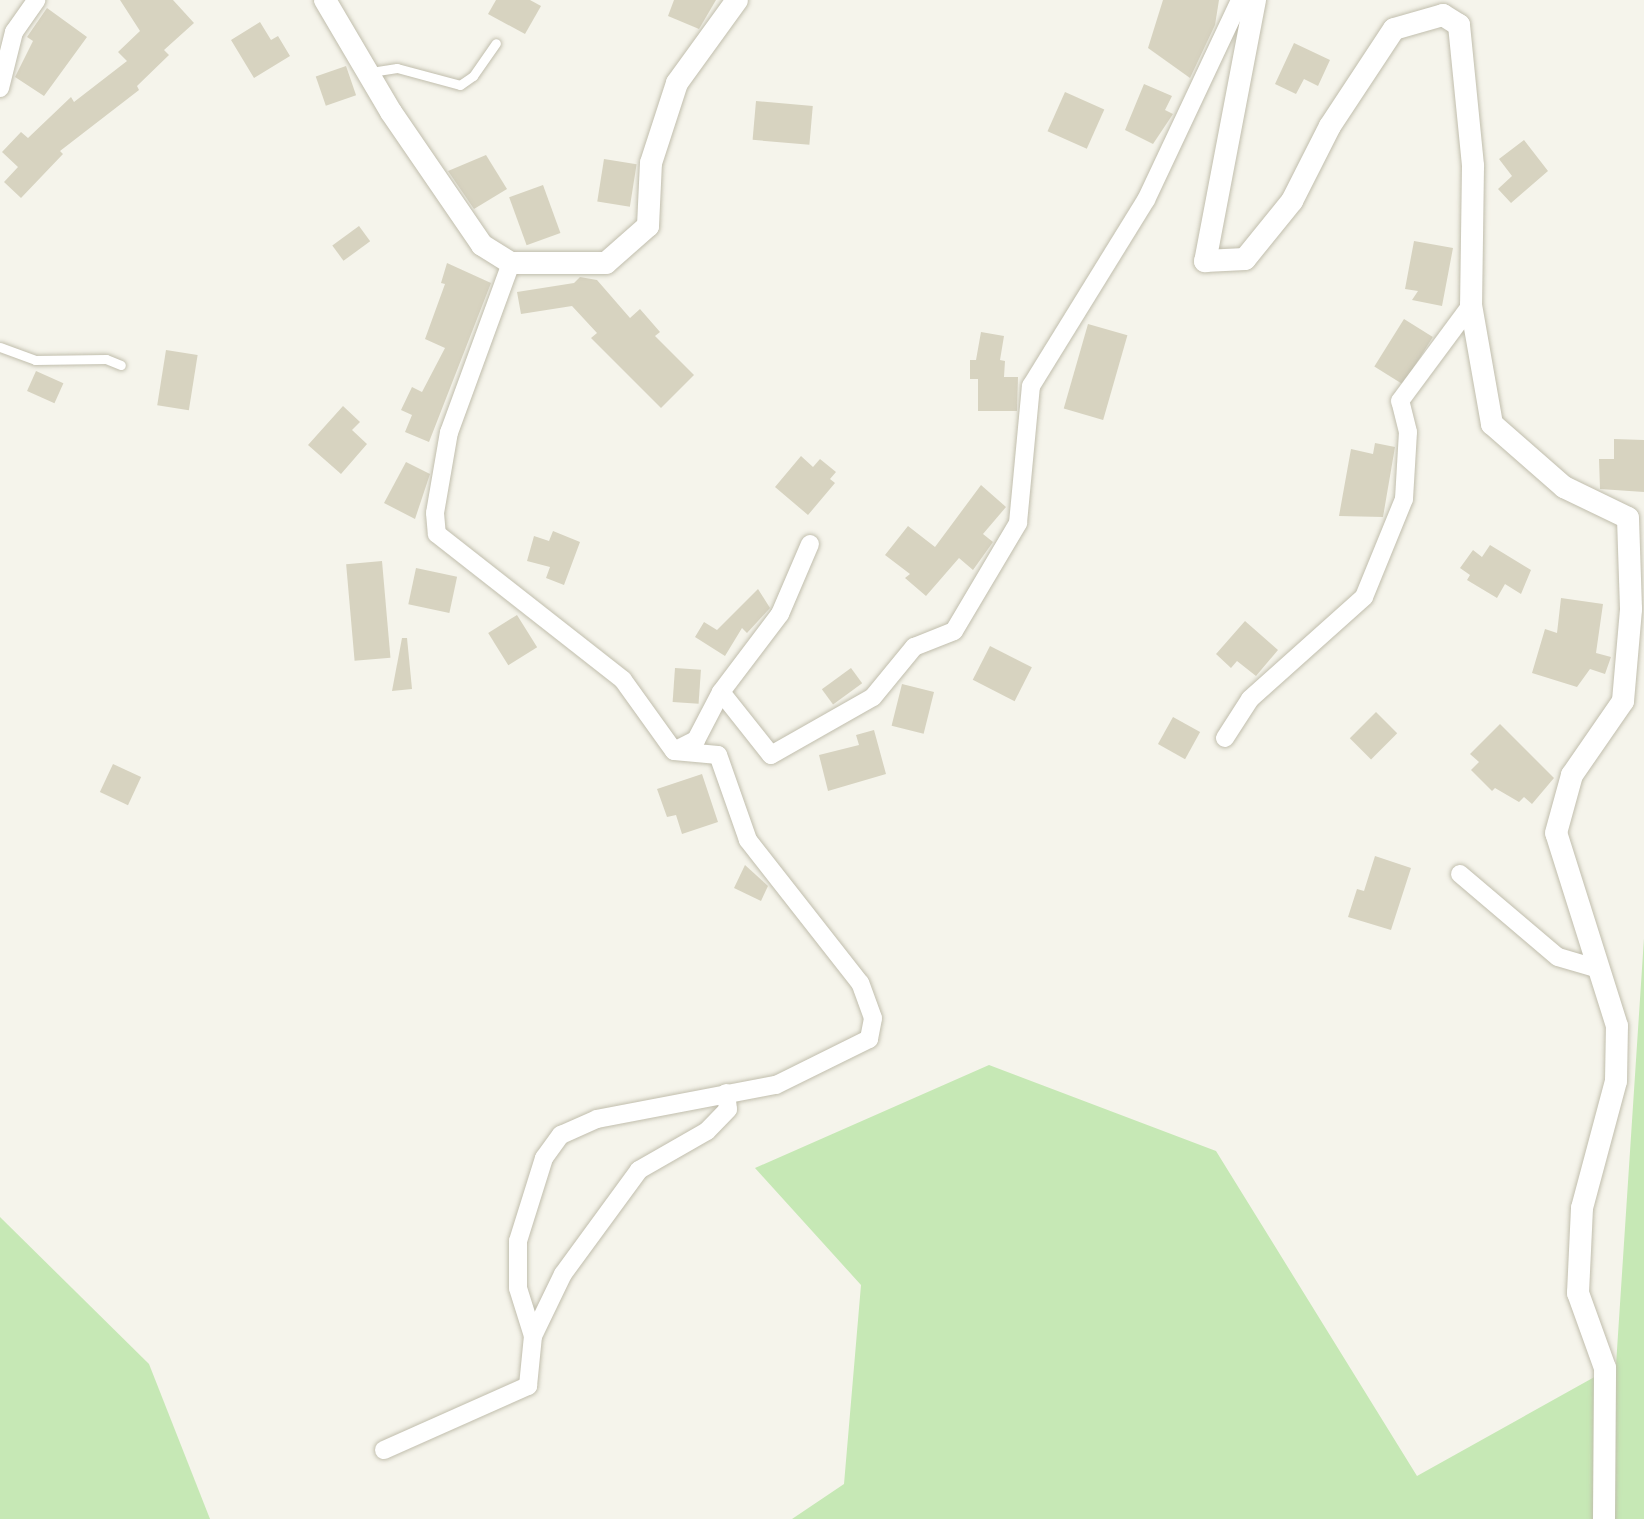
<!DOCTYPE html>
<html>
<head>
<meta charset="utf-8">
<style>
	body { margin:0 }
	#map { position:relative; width:1644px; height:1519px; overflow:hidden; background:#f5f4eb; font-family:Rubik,sans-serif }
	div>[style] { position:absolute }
	.green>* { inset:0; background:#c6e8b5 }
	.building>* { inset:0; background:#d7d3c0; transform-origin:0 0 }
	.roads { filter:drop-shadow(0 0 2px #c1bead) drop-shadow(0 0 2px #c1bead) }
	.service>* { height:9px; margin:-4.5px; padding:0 4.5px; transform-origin:4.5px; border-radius:4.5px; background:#fff }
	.minor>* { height:18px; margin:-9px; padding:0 9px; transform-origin:9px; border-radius:9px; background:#fff }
	.tertiary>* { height:22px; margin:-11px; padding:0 11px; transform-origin:11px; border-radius:11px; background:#fff }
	span { translate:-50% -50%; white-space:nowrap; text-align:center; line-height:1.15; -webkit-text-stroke:8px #fff; paint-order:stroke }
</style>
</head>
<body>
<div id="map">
	<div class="green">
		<i style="clip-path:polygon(1644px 938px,1644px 1519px,792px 1519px,844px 1484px,861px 1285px,755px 1168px,989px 1065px,1216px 1151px,1417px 1476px,1616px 1365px)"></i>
		<i style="clip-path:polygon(0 1217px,149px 1364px,210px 1519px,0 1519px)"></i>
	</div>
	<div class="building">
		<i style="clip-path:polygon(120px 0,173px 0,194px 23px,164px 50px,169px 55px,137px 86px,139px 90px,60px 151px,63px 154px,21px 198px,4px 182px,18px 167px,2px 152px,21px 132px,28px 138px,71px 97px,74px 102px,127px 61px,118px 52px,140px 31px)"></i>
		<i style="clip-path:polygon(496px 0,530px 0,541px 6px,525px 34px,488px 14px)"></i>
		<i style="clip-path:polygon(674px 0,716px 0,699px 29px,668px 16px)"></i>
		<i style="clip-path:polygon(1163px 0,1219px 0,1215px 25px,1190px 78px,1148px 48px)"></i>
		<i style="clip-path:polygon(47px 8px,87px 37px,44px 96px,15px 77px,33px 41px,27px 37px)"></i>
		<i style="clip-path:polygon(260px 22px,271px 40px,278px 36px,290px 56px,254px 78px,231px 40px)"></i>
		<i style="clip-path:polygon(1294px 43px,1330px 60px,1318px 86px,1304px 79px,1296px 94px,1275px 84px)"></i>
		<i style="left:346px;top:66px;width:31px;height:32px;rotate:71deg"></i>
		<i style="clip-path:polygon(1144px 84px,1172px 96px,1165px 110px,1173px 114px,1153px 144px,1125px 130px)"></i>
		<i style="left:1065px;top:92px;width:43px;height:43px;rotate:24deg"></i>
		<i style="left:756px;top:101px;width:57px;height:39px;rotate:5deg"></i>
		<i style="clip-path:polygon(1524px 140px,1548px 171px,1511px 203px,1498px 189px,1512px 176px,1499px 159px)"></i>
		<i style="clip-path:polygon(486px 155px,507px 189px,474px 209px,448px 171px)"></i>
		<i style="left:604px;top:159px;width:33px;height:43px;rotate:9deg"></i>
		<i style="left:543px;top:185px;width:51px;height:36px;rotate:70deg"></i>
		<i style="left:359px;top:226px;width:19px;height:33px;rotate:54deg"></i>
		<i style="clip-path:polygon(1414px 241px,1453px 248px,1442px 306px,1412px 300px,1418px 291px,1405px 289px)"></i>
		<i style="clip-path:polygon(447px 263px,491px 283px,429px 442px,405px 432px,412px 415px,401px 410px,412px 387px,422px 392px,445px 348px,425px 339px,445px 284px,441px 283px)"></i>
		<i style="clip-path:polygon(580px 277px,597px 280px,630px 318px,640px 309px,660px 332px,655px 336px,694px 375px,661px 408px,591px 338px,597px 333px,572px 306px,521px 314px,517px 292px,574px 283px)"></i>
		<i style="left:1404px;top:319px;width:34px;height:56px;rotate:32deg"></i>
		<i style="left:1088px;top:324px;width:41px;height:88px;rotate:16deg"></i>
		<i style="clip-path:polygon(981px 332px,1004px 336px,1000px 360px,1005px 361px,1004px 377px,1018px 377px,1017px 411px,978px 411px,978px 379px,970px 379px,970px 360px,976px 360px)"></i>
		<i style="left:166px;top:350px;width:32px;height:56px;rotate:9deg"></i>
		<i style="left:36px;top:371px;width:30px;height:22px;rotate:24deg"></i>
		<i style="clip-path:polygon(343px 406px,360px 422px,352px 430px,367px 444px,341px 474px,308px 445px)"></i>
		<i style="clip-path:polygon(1614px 439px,1644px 440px,1644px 492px,1600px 489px,1599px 459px,1614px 459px)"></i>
		<i style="clip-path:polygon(1375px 443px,1395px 447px,1383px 517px,1339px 516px,1351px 449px,1373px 454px)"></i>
		<i style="clip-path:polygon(801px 456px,813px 467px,820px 459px,836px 472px,830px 479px,835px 483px,808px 515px,775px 487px)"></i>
		<i style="clip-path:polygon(406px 462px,430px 474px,415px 519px,384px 503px)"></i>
		<i style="clip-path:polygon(981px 485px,1006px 507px,983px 534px,993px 542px,973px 570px,959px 558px,926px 596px,905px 578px,910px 574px,885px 555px,908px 526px,935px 547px)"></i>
		<i style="clip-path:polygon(553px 531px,580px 542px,564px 585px,546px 578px,550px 567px,527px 561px,534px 536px,549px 541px)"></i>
		<i style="clip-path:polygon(1490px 545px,1531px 570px,1521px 594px,1505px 584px,1497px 598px,1467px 580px,1470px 575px,1460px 568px,1473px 550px,1482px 557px)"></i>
		<i style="left:382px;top:561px;width:97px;height:36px;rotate:85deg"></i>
		<i style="left:416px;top:568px;width:42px;height:37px;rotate:12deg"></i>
		<i style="clip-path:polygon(758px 589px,770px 608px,747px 633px,742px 628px,725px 656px,695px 637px,704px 622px,717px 630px)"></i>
		<i style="clip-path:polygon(1561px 598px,1603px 604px,1596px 653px,1611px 657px,1605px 674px,1590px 669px,1577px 687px,1532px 673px,1545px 629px,1557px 633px)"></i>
		<i style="left:517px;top:615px;width:38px;height:34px;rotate:58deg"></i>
		<i style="clip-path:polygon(1245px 621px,1278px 650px,1256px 676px,1237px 661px,1231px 668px,1216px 654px)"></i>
		<i style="clip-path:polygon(402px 638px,407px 638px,412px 689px,392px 691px)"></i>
		<i style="left:990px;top:646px;width:47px;height:38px;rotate:27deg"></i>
		<i style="left:675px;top:668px;width:26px;height:34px;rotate:4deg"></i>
		<i style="left:851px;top:668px;width:19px;height:36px;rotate:54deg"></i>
		<i style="left:902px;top:684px;width:33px;height:43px;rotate:14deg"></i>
		<i style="left:1376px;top:712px;width:30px;height:37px;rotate:45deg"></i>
		<i style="left:1173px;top:717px;width:31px;height:31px;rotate:29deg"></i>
		<i style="clip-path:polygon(1500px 724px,1554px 778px,1532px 804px,1524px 797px,1519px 802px,1495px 788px,1492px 791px,1471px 770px,1479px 762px,1470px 754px)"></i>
		<i style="clip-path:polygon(874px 730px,886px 774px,828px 791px,819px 755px,859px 745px,856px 735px)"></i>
		<i style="left:113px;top:764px;width:31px;height:31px;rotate:25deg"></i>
		<i style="clip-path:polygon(702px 774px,718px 822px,682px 834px,676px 815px,667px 817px,657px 789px)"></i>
		<i style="clip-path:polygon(1375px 856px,1411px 868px,1391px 930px,1348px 917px,1357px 889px,1364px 891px)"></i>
		<i style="clip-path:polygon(745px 865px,768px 886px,761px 901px,734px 888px)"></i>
	</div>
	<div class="roads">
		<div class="service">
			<i style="left:371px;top:72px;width:26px;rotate:-9deg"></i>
			<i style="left:397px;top:68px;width:65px;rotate:15.1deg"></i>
			<i style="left:460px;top:85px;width:16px;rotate:-35deg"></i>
			<i style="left:473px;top:76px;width:40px;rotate:-55.1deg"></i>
			<i style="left:0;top:347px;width:37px;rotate:20deg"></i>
			<i style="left:35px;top:360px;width:71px;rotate:-0.8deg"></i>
			<i style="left:106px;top:359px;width:16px;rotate:22deg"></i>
		</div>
		<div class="minor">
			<i style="left:0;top:88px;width:58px;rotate:-76deg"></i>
			<i style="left:14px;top:32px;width:39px;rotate:-55deg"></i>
			<i style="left:511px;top:263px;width:180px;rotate:110.1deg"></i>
			<i style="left:449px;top:432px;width:82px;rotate:99.8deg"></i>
			<i style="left:435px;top:513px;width:21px;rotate:85deg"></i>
			<i style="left:437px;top:534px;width:236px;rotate:38.1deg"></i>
			<i style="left:623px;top:680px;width:87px;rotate:54.3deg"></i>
			<i style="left:674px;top:751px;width:25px;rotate:-27deg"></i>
			<i style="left:696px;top:740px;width:54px;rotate:-62.5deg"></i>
			<i style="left:810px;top:544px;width:76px;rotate:113.2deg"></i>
			<i style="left:780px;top:614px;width:98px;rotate:127.1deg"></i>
			<i style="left:721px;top:692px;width:80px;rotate:51.6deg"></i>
			<i style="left:771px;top:755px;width:117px;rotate:-29.6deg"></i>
			<i style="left:873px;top:697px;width:65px;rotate:-50.6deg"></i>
			<i style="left:914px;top:647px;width:43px;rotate:-21.8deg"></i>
			<i style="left:954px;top:631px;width:126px;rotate:-59.3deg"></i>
			<i style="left:1018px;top:523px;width:138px;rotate:-84.6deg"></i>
			<i style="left:1031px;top:386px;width:219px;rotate:-58.3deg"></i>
			<i style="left:1146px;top:200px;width:221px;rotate:-64.8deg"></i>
			<i style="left:1225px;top:738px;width:46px;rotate:-57.3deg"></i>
			<i style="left:1250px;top:699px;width:153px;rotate:-41.8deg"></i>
			<i style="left:1364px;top:597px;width:106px;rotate:-67.8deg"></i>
			<i style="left:1404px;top:499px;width:67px;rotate:-86.6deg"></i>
			<i style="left:1408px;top:432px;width:32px;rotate:-104deg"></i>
			<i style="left:1400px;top:401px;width:119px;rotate:-53.5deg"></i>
			<i style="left:1460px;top:874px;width:128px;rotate:40.3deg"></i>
			<i style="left:1558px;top:957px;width:43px;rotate:16.3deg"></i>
			<i style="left:533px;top:1336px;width:50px;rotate:-107.4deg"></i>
			<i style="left:518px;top:1288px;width:47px;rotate:-90deg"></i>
			<i style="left:518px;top:1241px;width:87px;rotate:-72.6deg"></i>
			<i style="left:544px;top:1158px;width:29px;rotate:-54deg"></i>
			<i style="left:561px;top:1135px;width:39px;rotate:-24deg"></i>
			<i style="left:597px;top:1119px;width:182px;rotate:-10.8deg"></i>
			<i style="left:776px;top:1085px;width:104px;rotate:-26.3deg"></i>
			<i style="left:869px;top:1039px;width:21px;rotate:-79deg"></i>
			<i style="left:873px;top:1018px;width:37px;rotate:-110deg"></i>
			<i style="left:860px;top:983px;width:182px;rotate:-128.1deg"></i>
			<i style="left:748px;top:840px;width:90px;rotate:-109.4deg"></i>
			<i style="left:718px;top:755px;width:44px;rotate:-174.8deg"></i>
			<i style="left:384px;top:1450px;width:158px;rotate:-24deg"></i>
			<i style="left:528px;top:1386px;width:50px;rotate:-84.3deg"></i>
			<i style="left:533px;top:1336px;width:69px;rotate:-64.2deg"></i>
			<i style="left:563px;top:1274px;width:129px;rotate:-53.8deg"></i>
			<i style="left:639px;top:1170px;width:78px;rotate:-29.8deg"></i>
			<i style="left:707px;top:1131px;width:30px;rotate:-46deg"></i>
			<i style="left:728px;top:1109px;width:16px;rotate:-97deg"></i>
		</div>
		<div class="tertiary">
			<i style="left:325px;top:0;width:130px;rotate:59.5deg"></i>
			<i style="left:391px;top:112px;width:161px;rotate:55.6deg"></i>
			<i style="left:482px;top:245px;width:34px;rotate:32deg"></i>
			<i style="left:511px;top:263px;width:95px"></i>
			<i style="left:606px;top:263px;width:56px;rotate:-41.4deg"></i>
			<i style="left:648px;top:226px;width:63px;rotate:-87.3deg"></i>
			<i style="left:651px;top:163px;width:84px;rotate:-72deg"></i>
			<i style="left:677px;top:83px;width:102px;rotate:-54.1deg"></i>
			<i style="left:1255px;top:0;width:266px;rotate:100.8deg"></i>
			<i style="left:1205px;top:261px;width:40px;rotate:-2.9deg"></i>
			<i style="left:1245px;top:259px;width:75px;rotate:-51deg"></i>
			<i style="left:1292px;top:201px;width:84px;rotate:-63.1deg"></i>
			<i style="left:1330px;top:126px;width:116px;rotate:-56.6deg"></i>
			<i style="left:1394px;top:29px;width:51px;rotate:-15.9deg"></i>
			<i style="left:1443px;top:15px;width:19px;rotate:32deg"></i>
			<i style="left:1459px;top:25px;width:142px;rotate:84.3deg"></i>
			<i style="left:1473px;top:166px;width:139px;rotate:90.8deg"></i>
			<i style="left:1471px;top:305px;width:121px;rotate:80deg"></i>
			<i style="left:1492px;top:424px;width:96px;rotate:41.2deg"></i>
			<i style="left:1564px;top:487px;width:71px;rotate:25.8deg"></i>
			<i style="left:1604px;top:1519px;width:151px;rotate:-89.6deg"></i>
			<i style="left:1605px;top:1368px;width:80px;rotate:-109.8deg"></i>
			<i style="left:1578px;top:1293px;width:85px;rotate:-87.3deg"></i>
			<i style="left:1582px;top:1208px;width:131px;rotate:-75deg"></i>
			<i style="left:1616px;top:1081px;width:55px;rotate:-89deg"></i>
			<i style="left:1617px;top:1026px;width:202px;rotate:-107.5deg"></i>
			<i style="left:1556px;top:833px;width:60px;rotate:-74.6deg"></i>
			<i style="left:1572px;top:775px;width:90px;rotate:-55.4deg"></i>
			<i style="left:1623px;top:701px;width:92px;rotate:-85deg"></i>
			<i style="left:1631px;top:609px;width:91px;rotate:-91.9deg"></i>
		</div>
	</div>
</div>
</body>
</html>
